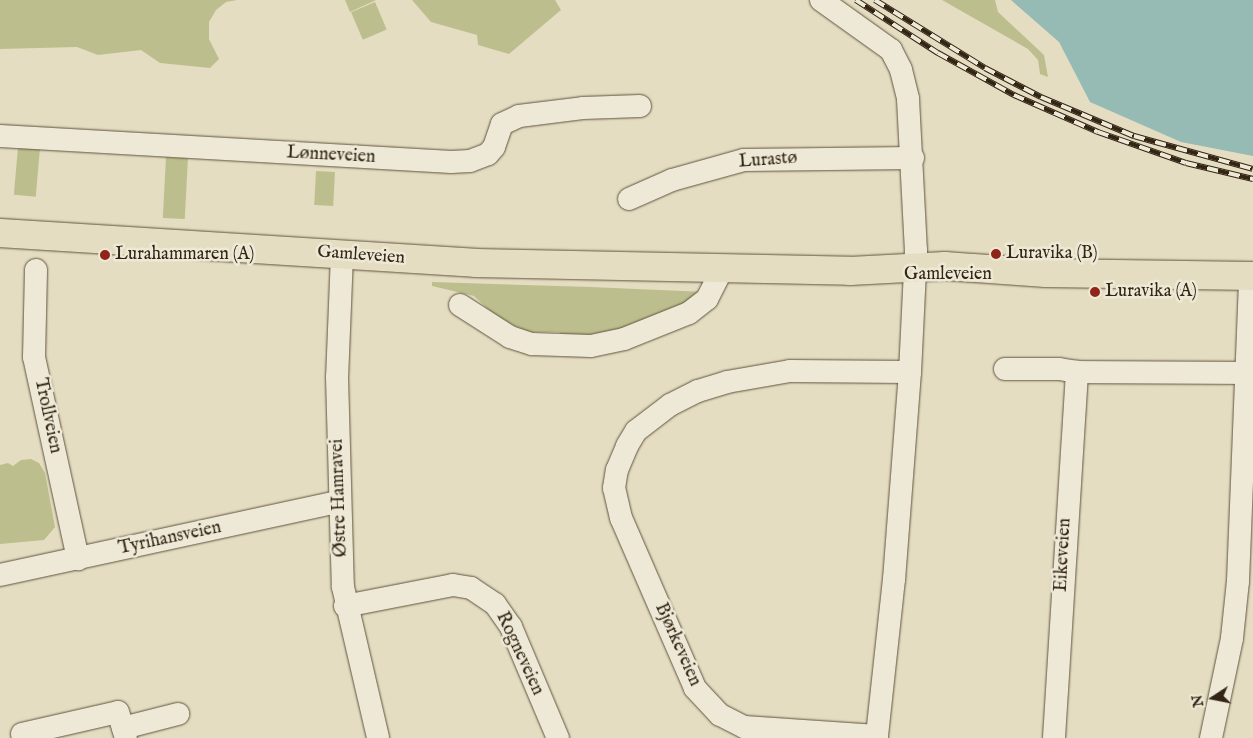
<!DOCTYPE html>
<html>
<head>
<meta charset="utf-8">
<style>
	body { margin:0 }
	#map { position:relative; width:1253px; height:738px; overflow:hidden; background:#e5ddc1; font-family:"IM FELL English",serif }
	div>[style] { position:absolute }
	.green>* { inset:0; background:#bcbf8d; transform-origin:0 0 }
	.water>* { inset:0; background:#96bbb5 }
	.roads { filter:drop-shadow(0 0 1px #60533f) drop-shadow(0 0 1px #60533f) }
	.minor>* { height:22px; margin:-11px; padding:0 11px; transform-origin:11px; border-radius:11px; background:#eee9d7 }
	.major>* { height:28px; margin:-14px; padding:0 14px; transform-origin:14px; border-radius:14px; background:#e5ddc1 }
	.rail>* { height:5.5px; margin-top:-2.75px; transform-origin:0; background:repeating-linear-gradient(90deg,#eee9d7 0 11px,#332514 0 22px); box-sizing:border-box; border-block:1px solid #332514 }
	.dots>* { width:14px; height:14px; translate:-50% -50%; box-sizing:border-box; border:2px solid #eee9d7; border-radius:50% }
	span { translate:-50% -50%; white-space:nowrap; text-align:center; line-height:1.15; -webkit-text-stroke:5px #eee9d7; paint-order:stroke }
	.street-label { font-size:18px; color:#332514 }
	.poi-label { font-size:18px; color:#332514 }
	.left { translate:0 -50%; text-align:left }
	.north { position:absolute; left:1188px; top:673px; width:50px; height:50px; -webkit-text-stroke:4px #eee9d7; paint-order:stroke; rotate:259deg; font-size:14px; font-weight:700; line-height:20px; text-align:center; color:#332514 }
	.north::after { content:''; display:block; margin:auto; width:18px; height:22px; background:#332514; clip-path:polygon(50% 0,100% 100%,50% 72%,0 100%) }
</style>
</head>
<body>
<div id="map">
	<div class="green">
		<i style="clip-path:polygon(0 0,237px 0,226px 2px,216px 10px,209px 22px,209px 39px,219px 59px,210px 68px,160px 63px,141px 50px,98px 55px,77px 47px,0 49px)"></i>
		<i style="clip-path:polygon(345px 0,376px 0,350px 12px)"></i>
		<i style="clip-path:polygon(412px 0,555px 0,561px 10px,509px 54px,478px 45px,477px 35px,431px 22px)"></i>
		<i style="clip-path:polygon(942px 0,995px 0,998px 12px,1044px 55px,1048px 77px,1040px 74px,1038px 60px,1028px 49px)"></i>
		<i style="left:375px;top:2px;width:30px;height:26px;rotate:67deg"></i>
		<i style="left:18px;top:147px;width:22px;height:48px;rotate:5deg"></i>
		<i style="left:166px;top:157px;width:22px;height:61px;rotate:3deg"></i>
		<i style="left:316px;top:171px;width:19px;height:34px;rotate:3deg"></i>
		<i style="clip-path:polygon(432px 282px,591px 287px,706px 292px,630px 333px,564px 339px,559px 332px,529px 332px,500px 320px,474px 296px,432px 286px)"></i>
		<i style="clip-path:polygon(31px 459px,39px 463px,45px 473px,55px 527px,44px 540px,0 544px,0 465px,8px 463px,13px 466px,21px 460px)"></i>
	</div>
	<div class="water">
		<i style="clip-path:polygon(1011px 0,1253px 0,1253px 156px,1181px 142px,1090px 102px,1059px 42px)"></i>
	</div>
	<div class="roads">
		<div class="minor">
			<i style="left:821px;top:0;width:86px;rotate:35.5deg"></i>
			<i style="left:891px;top:50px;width:22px;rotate:63deg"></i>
			<i style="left:901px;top:70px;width:30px;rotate:76deg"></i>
			<i style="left:908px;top:99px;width:151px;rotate:87deg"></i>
			<i style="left:916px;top:250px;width:122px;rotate:92.8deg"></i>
			<i style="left:910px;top:372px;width:208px;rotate:94.4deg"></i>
			<i style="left:894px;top:579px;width:158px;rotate:96.2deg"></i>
			<i style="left:877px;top:736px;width:133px;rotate:-176.1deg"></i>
			<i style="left:744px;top:727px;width:27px;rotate:-153deg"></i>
			<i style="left:720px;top:715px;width:37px;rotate:-133deg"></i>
			<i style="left:695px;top:688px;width:185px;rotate:-113.5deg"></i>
			<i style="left:621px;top:518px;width:31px;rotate:-103deg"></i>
			<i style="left:614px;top:488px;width:18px;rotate:-81deg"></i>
			<i style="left:617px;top:470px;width:26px;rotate:-67deg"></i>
			<i style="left:627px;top:446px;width:17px;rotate:-59deg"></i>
			<i style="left:636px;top:431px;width:43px;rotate:-37.4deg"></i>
			<i style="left:670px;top:405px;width:31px;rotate:-27deg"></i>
			<i style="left:698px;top:391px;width:30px;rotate:-17deg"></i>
			<i style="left:727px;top:382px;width:64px;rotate:-9.9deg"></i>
			<i style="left:790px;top:371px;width:120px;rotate:0.5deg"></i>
			<i style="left:0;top:136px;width:452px;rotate:3.3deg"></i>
			<i style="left:451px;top:162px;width:19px;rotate:-3deg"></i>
			<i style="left:470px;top:161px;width:19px;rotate:-21deg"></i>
			<i style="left:488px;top:154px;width:9px;rotate:-49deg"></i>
			<i style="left:494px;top:147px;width:24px;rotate:-71deg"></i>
			<i style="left:502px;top:124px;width:19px;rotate:-25deg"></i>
			<i style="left:519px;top:116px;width:64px;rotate:-7.1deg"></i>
			<i style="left:583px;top:108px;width:57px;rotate:-2deg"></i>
			<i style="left:629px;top:199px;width:47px;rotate:-23.8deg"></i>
			<i style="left:672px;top:180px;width:75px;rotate:-15.5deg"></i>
			<i style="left:744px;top:160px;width:169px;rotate:-0.7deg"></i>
			<i style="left:342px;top:255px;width:122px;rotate:92.3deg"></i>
			<i style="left:337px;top:377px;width:210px;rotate:88.4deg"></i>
			<i style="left:343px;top:587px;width:155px;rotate:76.9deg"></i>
			<i style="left:36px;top:270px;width:87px;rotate:91.3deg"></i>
			<i style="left:34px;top:357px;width:207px;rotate:77.7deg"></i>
			<i style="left:460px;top:305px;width:59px;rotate:32.6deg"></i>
			<i style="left:510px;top:337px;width:23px;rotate:18deg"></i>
			<i style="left:532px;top:344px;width:59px;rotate:1.9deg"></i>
			<i style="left:591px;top:346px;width:34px;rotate:-12deg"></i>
			<i style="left:624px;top:339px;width:70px;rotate:-21.8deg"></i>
			<i style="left:689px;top:313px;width:23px;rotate:-38deg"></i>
			<i style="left:707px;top:299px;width:33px;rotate:-63deg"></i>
			<i style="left:1005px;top:369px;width:54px"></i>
			<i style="left:1059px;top:369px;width:18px;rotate:9deg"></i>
			<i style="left:0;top:575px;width:347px;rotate:-12.2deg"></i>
			<i style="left:345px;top:606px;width:110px;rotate:-11deg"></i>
			<i style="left:453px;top:585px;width:18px;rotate:9deg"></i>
			<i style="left:471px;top:588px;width:29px;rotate:34deg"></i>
			<i style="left:495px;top:604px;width:28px;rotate:55deg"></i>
			<i style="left:511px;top:627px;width:121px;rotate:67.1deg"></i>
			<i style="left:123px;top:728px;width:57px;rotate:-14.3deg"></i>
			<i style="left:22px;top:734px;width:98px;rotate:-12.9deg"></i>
			<i style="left:118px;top:712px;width:27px;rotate:73deg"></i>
			<i style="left:1054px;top:738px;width:367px;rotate:-86.4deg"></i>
			<i style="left:1077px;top:372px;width:169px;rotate:0.3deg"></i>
			<i style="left:1211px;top:738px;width:102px;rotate:-78.1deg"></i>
			<i style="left:1232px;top:638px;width:57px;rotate:-84deg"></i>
			<i style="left:1238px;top:581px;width:305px;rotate:-87.7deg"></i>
		</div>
		<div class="major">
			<i style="left:0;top:233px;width:477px;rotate:3.6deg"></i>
			<i style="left:476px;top:263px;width:374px;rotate:1.2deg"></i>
			<i style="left:850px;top:271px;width:95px;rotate:-3deg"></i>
			<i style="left:945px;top:266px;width:101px;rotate:4deg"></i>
			<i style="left:1046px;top:273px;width:207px;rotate:0.8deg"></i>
		</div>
	</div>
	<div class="rail">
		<i style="left:856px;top:0;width:98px;rotate:32.9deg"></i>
		<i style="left:938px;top:53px;width:87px;rotate:28.9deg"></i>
		<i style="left:1014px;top:95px;width:92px;rotate:23.8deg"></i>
		<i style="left:1098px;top:132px;width:93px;rotate:19.4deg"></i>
		<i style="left:1186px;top:163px;width:69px;rotate:13.4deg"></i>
		<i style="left:875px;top:0;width:129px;rotate:31.7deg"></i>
		<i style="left:985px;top:68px;width:63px;rotate:27.4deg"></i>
		<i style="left:1041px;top:97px;width:101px;rotate:22.8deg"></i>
		<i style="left:1134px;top:136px;width:123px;rotate:15.5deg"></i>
	</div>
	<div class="dots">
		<i style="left:996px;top:254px;background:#8f2418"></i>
		<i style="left:105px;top:255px;background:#8f2418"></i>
		<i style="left:1095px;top:292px;background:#8f2418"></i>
	</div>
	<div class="street-label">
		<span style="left:331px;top:156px;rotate:3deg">Lønneveien</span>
		<span style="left:768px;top:161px;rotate:-4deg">Lurastø</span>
		<span style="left:361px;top:256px;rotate:4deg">Gamleveien</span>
		<span style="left:948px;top:275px">Gamleveien</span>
		<span style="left:47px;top:416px;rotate:78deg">Trollveien</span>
		<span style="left:340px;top:498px;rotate:-92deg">Østre Hamravei</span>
		<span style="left:170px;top:539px;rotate:-12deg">Tyrihansveien</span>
		<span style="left:1064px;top:555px;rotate:-87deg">Eikeveien</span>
		<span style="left:677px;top:645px;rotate:66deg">Bjørkeveien</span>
		<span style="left:519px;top:654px;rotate:65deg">Rogneveien</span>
	</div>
	<div class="poi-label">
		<span class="left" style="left:1006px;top:254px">Luravika (B)</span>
		<span class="left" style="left:115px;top:255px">Lurahammaren (A)</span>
		<span class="left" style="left:1105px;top:292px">Luravika (A)</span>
	</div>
	<div class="north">N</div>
</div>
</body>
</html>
